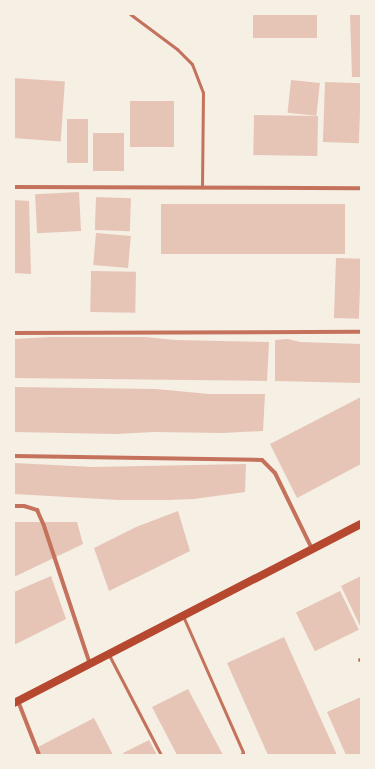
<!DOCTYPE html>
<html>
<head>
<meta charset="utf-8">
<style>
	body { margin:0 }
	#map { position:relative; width:375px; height:769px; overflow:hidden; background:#f6efe4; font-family:"Titillium Web",sans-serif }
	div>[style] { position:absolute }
	.building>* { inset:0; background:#e6c5b7; transform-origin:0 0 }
	.service>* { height:3px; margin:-1.5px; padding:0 1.5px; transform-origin:1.5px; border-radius:1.5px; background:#c5725c }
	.minor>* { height:4px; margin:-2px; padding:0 2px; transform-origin:2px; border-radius:2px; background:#c5725c }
	.secondary>* { height:8px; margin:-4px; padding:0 4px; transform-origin:4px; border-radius:4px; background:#b5482f }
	span { translate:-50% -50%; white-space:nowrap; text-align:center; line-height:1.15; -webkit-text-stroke:4px #f6efe4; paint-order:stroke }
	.frame { position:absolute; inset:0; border:15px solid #f6efe4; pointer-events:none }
</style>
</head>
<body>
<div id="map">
	<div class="building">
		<i style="left:253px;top:14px;width:64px;height:24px"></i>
		<i style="clip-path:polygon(350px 14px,361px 14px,361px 77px,352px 77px)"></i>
		<i style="left:14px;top:78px;width:51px;height:60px;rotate:4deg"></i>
		<i style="left:291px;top:80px;width:29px;height:33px;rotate:6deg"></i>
		<i style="left:325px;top:82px;width:36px;height:60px;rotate:2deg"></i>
		<i style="left:174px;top:101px;width:46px;height:44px;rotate:90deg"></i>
		<i style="left:254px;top:115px;width:64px;height:40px;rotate:1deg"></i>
		<i style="left:67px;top:119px;width:21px;height:44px"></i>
		<i style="left:93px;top:133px;width:31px;height:38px"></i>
		<i style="left:79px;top:192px;width:39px;height:44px;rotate:87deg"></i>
		<i style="left:96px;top:197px;width:35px;height:33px;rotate:2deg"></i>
		<i style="clip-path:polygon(14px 200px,29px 201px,31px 274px,14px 273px)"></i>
		<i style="left:161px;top:204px;width:184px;height:50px"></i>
		<i style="left:96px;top:233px;width:35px;height:32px;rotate:5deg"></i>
		<i style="left:336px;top:258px;width:25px;height:60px;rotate:2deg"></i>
		<i style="left:91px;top:271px;width:45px;height:41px;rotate:1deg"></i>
		<i style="clip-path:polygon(51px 337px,145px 337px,175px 340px,269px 342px,267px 381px,14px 378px,14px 339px)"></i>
		<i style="clip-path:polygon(288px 339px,300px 342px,361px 344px,361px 383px,275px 381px,275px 340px)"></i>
		<i style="clip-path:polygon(14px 387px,156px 389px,209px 394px,265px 394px,263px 431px,222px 433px,154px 432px,116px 434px,14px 432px)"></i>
		<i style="clip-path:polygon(361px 397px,361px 464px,297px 498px,270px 444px)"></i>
		<i style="clip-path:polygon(14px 463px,93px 467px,246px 464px,245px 492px,194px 499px,168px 500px,119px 500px,14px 494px)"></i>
		<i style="clip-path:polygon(178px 511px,190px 551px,109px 591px,94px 548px,136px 527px)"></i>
		<i style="clip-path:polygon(14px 522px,77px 522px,83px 544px,14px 577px)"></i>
		<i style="clip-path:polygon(51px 576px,66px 619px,14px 645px,14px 592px)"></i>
		<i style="clip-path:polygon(361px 576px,361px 628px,341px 586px)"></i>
		<i style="left:340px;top:591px;width:43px;height:49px;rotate:64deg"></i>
		<i style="clip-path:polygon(284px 637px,337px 755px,268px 755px,227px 663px)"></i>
		<i style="clip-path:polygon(188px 689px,223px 755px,177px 755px,152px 707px)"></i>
		<i style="clip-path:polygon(361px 697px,361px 755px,346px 755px,327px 712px)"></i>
		<i style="clip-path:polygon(94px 718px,113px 755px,40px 755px,36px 748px)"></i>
		<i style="clip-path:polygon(149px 740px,157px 755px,124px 755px,123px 753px)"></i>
	</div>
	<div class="service">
		<i style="left:130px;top:14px;width:59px;rotate:36.7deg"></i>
		<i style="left:177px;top:49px;width:21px;rotate:45deg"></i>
		<i style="left:192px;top:64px;width:30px;rotate:69deg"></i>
		<i style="left:203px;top:92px;width:95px;rotate:90.6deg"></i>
		<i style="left:183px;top:616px;width:149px;rotate:66.2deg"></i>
		<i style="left:243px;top:752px;width:4px;rotate:124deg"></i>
		<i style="left:109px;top:655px;width:113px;rotate:62.5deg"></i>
	</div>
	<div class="minor">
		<i style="left:14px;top:187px;width:347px;rotate:0.2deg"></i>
		<i style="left:14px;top:333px;width:347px;rotate:-0.2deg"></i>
		<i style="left:14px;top:456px;width:248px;rotate:0.9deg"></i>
		<i style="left:262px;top:460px;width:18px;rotate:45deg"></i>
		<i style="left:275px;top:473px;width:85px;rotate:64deg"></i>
		<i style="left:14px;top:506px;width:10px"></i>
		<i style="left:24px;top:506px;width:14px;rotate:17deg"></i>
		<i style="left:37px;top:510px;width:17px;rotate:66deg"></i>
		<i style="left:44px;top:526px;width:145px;rotate:71.6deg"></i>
		<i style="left:360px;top:660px;width:1px"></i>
		<i style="left:18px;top:701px;width:58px;rotate:68.7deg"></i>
	</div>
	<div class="secondary">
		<i style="left:14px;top:703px;width:390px;rotate:-27.3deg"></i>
	</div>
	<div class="frame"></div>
</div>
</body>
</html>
